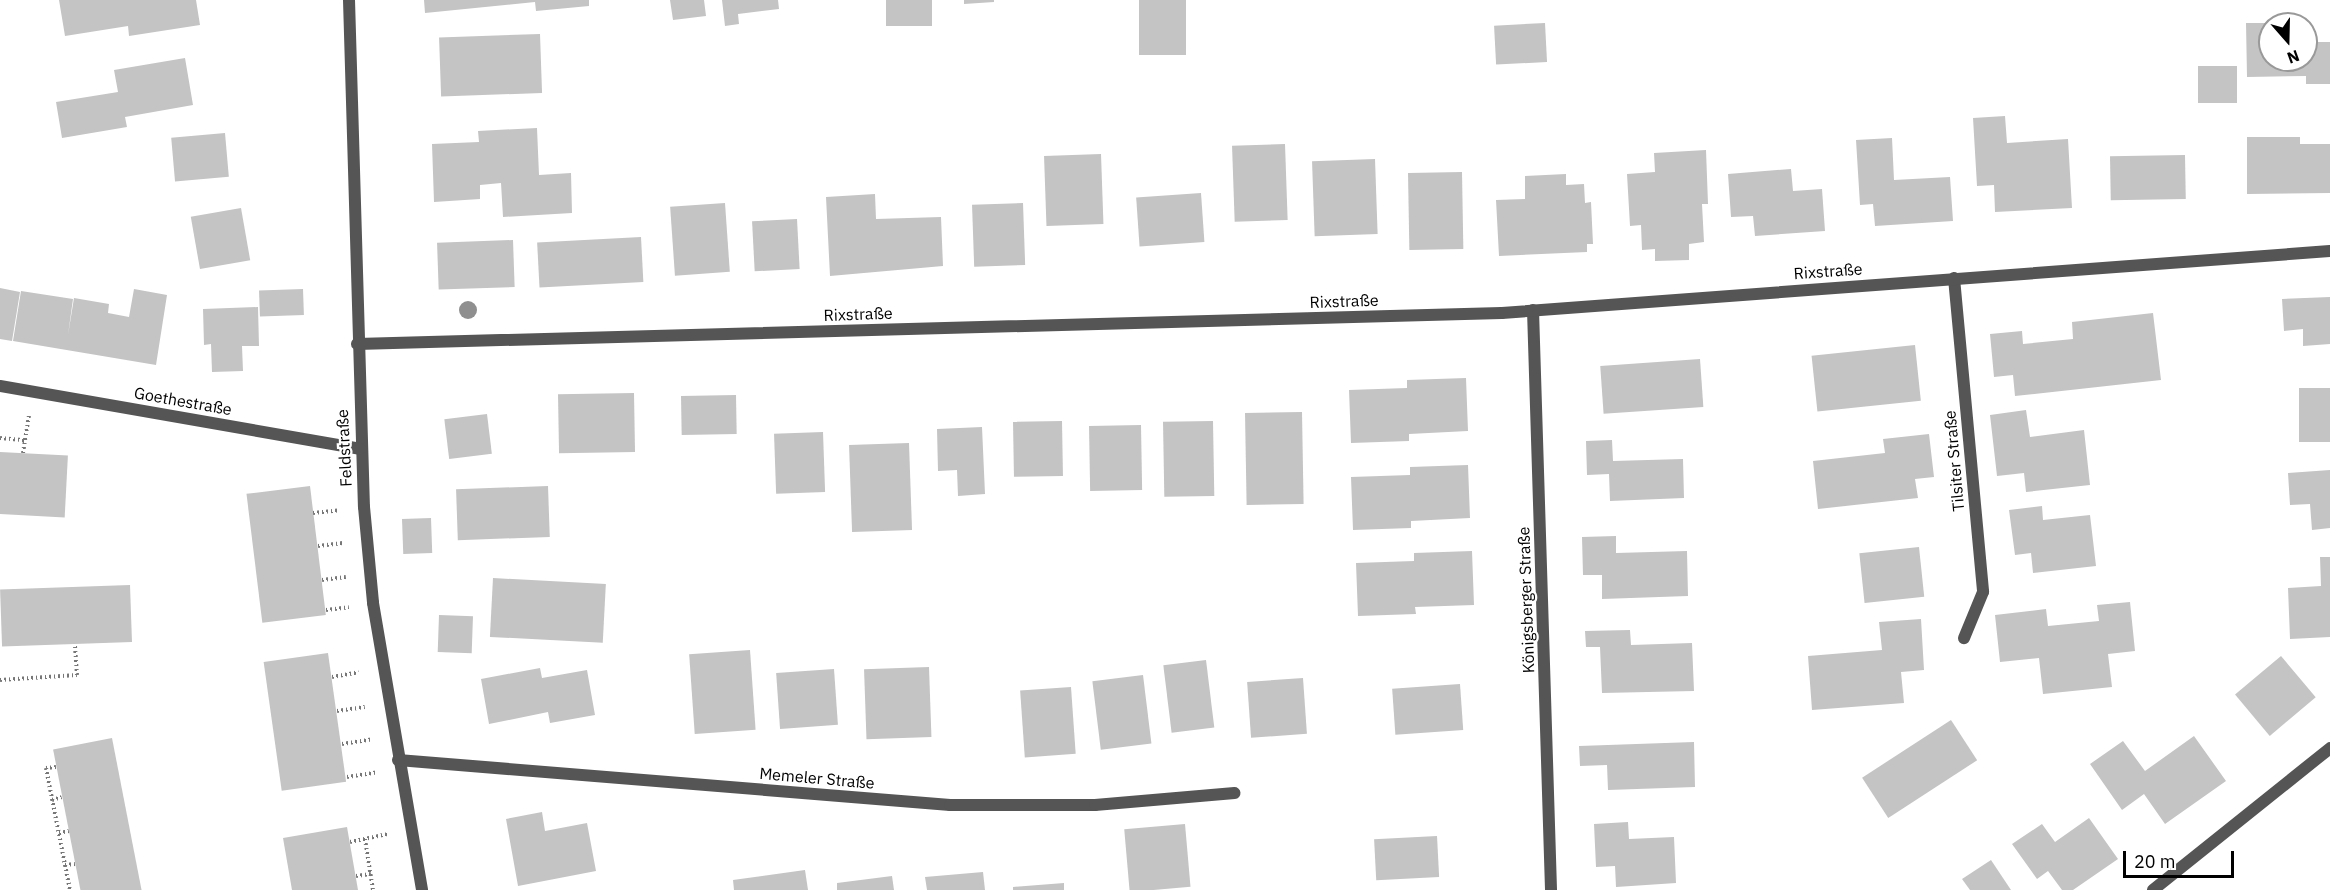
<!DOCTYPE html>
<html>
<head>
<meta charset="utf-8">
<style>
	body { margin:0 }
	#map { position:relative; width:2330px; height:890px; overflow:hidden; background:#fff; font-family:"IBM Plex Sans",sans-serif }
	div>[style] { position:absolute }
	.building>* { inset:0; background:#c4c4c4; transform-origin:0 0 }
	.path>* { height:4px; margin-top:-2px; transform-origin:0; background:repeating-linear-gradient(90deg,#777 0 1.5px,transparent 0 4.5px) }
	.minor>* { height:12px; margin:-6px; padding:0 6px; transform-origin:6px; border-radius:6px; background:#555 }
	.trees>* { width:18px; height:18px; margin:-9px; border-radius:50%; background:#8f8f8f }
	span { translate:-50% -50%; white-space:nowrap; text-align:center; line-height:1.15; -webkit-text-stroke:4.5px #fff; paint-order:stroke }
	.street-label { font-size:16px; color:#000 }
	.north { position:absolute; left:2258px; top:12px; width:60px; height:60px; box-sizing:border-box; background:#fff; border:2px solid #999; border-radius:50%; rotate:160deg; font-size:16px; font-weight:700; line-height:24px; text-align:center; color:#000 }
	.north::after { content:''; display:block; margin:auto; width:21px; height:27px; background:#000; clip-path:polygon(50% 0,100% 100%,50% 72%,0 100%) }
	.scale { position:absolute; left:2123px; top:851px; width:111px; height:27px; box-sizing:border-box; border:3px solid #000; border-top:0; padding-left:8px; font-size:18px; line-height:21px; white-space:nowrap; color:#000; -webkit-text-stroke:4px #fff; paint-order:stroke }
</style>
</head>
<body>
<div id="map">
	<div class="building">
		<i style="clip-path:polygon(59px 0,196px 0,200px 25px,129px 36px,128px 26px,65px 36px)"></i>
		<i style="clip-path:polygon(424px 0,589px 0,589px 6px,536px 11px,535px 2px,425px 13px)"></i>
		<i style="clip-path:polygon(670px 0,704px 0,706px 16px,673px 20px)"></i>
		<i style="clip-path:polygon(722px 0,778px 0,779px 9px,738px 14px,739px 24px,725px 26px)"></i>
		<i style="left:886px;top:0;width:46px;height:26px"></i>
		<i style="clip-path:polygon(964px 0,994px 0,994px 2px,964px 4px)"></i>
		<i style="left:1139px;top:0;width:47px;height:55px"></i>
		<i style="left:1545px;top:23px;width:39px;height:51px;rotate:87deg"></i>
		<i style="clip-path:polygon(2246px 23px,2270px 23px,2270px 60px,2306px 60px,2306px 42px,2330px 42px,2330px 84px,2306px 84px,2306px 76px,2247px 77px)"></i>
		<i style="left:540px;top:34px;width:59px;height:101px;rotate:88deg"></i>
		<i style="clip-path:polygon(185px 58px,193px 105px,125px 117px,127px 127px,62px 138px,56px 102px,118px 92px,114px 70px)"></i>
		<i style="left:2198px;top:66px;width:39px;height:37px"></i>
		<i style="clip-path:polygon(2005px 116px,2007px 143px,2068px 139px,2072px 208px,1995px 212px,1994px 185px,1977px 186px,1973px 118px)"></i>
		<i style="clip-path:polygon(537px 128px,539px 175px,571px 173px,572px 213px,503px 217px,501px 183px,480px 185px,480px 199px,434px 202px,432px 144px,479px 142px,478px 131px)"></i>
		<i style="left:225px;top:133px;width:44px;height:54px;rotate:85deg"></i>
		<i style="clip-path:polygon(2247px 137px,2300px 137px,2300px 144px,2330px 144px,2330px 193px,2247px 194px)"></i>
		<i style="clip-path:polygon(1892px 138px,1894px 180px,1950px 177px,1953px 221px,1875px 226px,1873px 204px,1860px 205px,1856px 140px)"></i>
		<i style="left:1285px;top:144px;width:76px;height:53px;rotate:88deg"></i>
		<i style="clip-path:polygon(1706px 150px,1708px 204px,1702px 204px,1704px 242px,1689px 244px,1689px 260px,1655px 261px,1655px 249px,1642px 250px,1641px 225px,1630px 226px,1627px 174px,1655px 172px,1654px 153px)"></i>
		<i style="left:1101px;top:154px;width:70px;height:57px;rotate:88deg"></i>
		<i style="left:2185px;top:155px;width:44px;height:75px;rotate:89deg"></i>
		<i style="left:1375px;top:159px;width:75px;height:63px;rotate:88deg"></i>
		<i style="clip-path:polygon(1791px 169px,1793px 191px,1822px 189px,1825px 231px,1755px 236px,1753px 216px,1731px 217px,1728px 174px)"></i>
		<i style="left:1462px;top:172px;width:77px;height:54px;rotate:89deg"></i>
		<i style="clip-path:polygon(1566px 174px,1566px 185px,1584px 184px,1585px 203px,1591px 202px,1593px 244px,1587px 244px,1587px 252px,1499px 256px,1496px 200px,1525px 199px,1525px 176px)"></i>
		<i style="left:1201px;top:193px;width:49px;height:65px;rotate:86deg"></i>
		<i style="clip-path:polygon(875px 194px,876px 219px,941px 217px,943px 266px,830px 276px,826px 197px)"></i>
		<i style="left:725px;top:203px;width:69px;height:55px;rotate:86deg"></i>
		<i style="left:1023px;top:203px;width:62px;height:51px;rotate:88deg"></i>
		<i style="left:241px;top:208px;width:53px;height:51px;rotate:80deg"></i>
		<i style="left:797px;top:219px;width:50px;height:45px;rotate:87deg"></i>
		<i style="left:641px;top:237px;width:45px;height:104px;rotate:87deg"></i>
		<i style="left:513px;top:240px;width:47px;height:76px;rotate:88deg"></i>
		<i style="clip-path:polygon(0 288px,20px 292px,12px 341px,0 339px)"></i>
		<i style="clip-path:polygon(134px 289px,167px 295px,156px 365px,13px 341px,21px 291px,73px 299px,68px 335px,74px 298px,109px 304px,108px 313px,129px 317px)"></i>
		<i style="left:303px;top:289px;width:26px;height:44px;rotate:88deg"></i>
		<i style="clip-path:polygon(2330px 297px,2330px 344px,2303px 346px,2303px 329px,2284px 331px,2282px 299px)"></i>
		<i style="clip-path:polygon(258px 307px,259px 346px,242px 346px,243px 371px,212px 372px,211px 344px,204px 345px,203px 309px)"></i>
		<i style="clip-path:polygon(2153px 313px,2161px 380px,2015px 396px,2013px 375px,1994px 377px,1990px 334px,2022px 331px,2023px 344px,2073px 339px,2072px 322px)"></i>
		<i style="left:1915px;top:345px;width:56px;height:104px;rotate:84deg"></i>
		<i style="left:1700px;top:359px;width:48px;height:100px;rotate:86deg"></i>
		<i style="clip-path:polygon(1466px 378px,1468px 431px,1409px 434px,1409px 441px,1351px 443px,1349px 390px,1407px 388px,1407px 380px)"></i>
		<i style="left:2330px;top:388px;width:54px;height:31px;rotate:90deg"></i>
		<i style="left:634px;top:393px;width:59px;height:76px;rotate:89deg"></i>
		<i style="left:736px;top:395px;width:39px;height:55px;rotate:89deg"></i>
		<i style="clip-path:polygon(2026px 410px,2030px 437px,2084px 430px,2090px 485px,2026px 492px,2024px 473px,1997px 476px,1990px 415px)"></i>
		<i style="left:1302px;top:412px;width:92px;height:57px;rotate:89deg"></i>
		<i style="left:487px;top:414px;width:40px;height:43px;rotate:83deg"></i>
		<i style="left:1062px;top:421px;width:55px;height:49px;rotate:89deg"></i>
		<i style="left:1213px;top:421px;width:75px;height:50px;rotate:89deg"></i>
		<i style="left:1141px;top:425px;width:65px;height:52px;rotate:89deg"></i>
		<i style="clip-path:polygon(982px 427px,985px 494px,958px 496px,957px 470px,938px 471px,937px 429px)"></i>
		<i style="left:823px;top:432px;width:60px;height:49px;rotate:88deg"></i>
		<i style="clip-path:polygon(1929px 434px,1934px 477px,1915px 479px,1918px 498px,1818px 509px,1813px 461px,1885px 453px,1883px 439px)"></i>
		<i style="clip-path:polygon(1612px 440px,1613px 461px,1683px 459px,1684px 498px,1610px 501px,1609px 474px,1587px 475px,1586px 441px)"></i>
		<i style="left:909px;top:443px;width:87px;height:60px;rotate:88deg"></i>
		<i style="left:0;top:452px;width:68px;height:62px;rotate:3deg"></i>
		<i style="clip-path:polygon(1468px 465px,1470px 518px,1411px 521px,1411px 528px,1353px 530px,1351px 477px,1410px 475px,1410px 467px)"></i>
		<i style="clip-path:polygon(2330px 470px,2330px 528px,2312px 530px,2310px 504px,2290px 505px,2288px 473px)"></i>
		<i style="left:310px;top:486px;width:130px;height:64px;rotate:83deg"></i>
		<i style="left:548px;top:486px;width:51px;height:92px;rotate:88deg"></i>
		<i style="clip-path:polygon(2042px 506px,2043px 520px,2090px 515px,2096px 566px,2033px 573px,2031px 553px,2015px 555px,2009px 510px)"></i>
		<i style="left:431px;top:518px;width:35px;height:29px;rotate:88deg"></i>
		<i style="clip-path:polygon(1616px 536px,1616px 553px,1687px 551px,1688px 596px,1602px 599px,1602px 575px,1583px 575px,1582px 537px)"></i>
		<i style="left:1919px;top:547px;width:50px;height:60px;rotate:84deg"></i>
		<i style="clip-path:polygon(1472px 551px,1474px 605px,1415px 607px,1416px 614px,1358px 616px,1356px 563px,1414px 561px,1414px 553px)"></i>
		<i style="clip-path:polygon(2320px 557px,2330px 557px,2330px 637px,2290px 639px,2288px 588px,2321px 586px)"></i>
		<i style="left:493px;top:578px;width:113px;height:59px;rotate:3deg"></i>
		<i style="left:130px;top:585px;width:57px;height:130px;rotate:88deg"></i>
		<i style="clip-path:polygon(2130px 602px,2135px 651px,2108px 654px,2112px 687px,2043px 694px,2039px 658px,2000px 662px,1995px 615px,2046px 609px,2048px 626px,2099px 621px,2097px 605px)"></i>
		<i style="left:439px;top:615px;width:34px;height:37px;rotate:2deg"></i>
		<i style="clip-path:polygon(1921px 619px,1924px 670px,1901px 672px,1904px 703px,1812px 710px,1808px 656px,1882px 650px,1879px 622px)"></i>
		<i style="clip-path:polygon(1630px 630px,1631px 645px,1692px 643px,1694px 691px,1602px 693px,1600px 647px,1586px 647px,1585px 631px)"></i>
		<i style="left:750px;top:650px;width:80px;height:61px;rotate:86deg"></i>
		<i style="left:328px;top:653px;width:130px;height:65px;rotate:82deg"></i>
		<i style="left:2281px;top:656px;width:54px;height:60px;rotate:50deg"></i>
		<i style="left:1206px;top:660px;width:68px;height:43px;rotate:83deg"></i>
		<i style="left:929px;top:667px;width:70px;height:65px;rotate:88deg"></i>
		<i style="clip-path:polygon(540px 668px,542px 678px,587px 670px,595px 715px,550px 723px,548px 712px,489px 724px,481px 679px)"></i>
		<i style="left:834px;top:669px;width:56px;height:58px;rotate:86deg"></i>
		<i style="left:1143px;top:675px;width:69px;height:51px;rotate:83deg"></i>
		<i style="left:1303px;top:678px;width:56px;height:56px;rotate:86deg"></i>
		<i style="left:1460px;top:684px;width:46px;height:68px;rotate:86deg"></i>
		<i style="left:1071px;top:687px;width:67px;height:51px;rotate:86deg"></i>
		<i style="left:1951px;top:720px;width:48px;height:106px;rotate:57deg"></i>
		<i style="clip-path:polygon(2194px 736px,2226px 781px,2165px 824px,2144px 794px,2122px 810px,2090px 764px,2123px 741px,2145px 771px)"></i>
		<i style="left:112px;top:738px;width:155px;height:60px;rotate:79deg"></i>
		<i style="clip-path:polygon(1694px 742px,1695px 787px,1608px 790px,1607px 765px,1580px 766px,1579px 746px)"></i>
		<i style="clip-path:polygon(542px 812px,545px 831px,587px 823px,596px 871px,518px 886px,506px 819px)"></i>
		<i style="clip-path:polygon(2089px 818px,2118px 859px,2073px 890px,2062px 890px,2048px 871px,2037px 879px,2012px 844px,2042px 824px,2055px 842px)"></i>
		<i style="clip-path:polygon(1628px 822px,1629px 839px,1674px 837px,1676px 883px,1616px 887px,1615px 866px,1596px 867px,1594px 824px)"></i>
		<i style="left:1185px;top:824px;width:63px;height:61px;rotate:85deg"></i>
		<i style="clip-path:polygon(347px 827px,358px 890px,292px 890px,283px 838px)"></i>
		<i style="left:1437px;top:836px;width:41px;height:63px;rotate:87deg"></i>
		<i style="clip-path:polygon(1991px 860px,2011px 890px,1970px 890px,1962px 879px)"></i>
		<i style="clip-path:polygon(805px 870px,808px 890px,734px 890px,733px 880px)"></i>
		<i style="clip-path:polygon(983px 872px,985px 890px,927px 890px,925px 877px)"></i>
		<i style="clip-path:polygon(892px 876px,894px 890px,837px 890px,837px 883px)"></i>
		<i style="clip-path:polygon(1064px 883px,1064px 890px,1013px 890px,1013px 887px)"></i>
	</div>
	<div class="path">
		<i style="left:0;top:438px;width:25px;rotate:5deg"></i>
		<i style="left:23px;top:453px;width:38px;rotate:-81deg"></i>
		<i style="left:313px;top:513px;width:27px;rotate:-6deg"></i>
		<i style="left:318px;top:546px;width:25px;rotate:-7deg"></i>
		<i style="left:322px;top:580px;width:24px;rotate:-7deg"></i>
		<i style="left:326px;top:610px;width:23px;rotate:-7deg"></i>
		<i style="left:332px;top:677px;width:27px;rotate:-10deg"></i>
		<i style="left:0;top:680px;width:77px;rotate:-3.7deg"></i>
		<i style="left:77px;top:675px;width:30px;rotate:-94deg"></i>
		<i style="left:337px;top:711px;width:28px;rotate:-8deg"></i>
		<i style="left:342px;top:744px;width:31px;rotate:-9deg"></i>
		<i style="left:56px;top:767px;width:10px;rotate:174deg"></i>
		<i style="left:46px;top:768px;width:124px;rotate:78.9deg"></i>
		<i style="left:347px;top:777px;width:31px;rotate:-9deg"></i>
		<i style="left:52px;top:800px;width:10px;rotate:-17deg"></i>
		<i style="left:59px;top:833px;width:10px;rotate:-11deg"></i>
		<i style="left:365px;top:839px;width:52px;rotate:81.1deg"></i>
		<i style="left:350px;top:842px;width:38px;rotate:-12deg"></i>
		<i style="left:65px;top:865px;width:10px;rotate:-6deg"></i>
		<i style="left:356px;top:876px;width:15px;rotate:-8deg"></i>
	</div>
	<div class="minor">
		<i style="left:349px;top:0;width:507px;rotate:88.31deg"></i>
		<i style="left:364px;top:507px;width:96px;rotate:84.6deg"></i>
		<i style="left:373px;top:603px;width:291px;rotate:80.3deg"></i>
		<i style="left:1954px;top:278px;width:315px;rotate:84.7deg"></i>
		<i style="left:1983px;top:592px;width:50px;rotate:112.4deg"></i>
		<i style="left:1533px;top:310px;width:580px;rotate:88.22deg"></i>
		<i style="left:357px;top:344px;width:1145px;rotate:-1.55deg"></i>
		<i style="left:1502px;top:313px;width:830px;rotate:-4.28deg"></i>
		<i style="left:0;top:386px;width:365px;rotate:9.9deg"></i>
		<i style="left:398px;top:760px;width:554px;rotate:4.66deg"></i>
		<i style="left:950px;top:805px;width:145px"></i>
		<i style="left:1095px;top:805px;width:140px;rotate:-4.9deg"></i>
		<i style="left:2153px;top:890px;width:227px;rotate:-38.7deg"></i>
	</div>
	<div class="trees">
		<i style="left:468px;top:310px"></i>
	</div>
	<div class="street-label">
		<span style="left:1828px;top:271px;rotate:-4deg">Rixstraße</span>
		<span style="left:1344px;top:301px;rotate:-2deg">Rixstraße</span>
		<span style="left:858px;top:314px;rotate:-2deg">Rixstraße</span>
		<span style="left:183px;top:401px;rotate:10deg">Goethestraße</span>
		<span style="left:344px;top:448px;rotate:-93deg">Feldstraße</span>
		<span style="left:1954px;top:461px;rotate:-95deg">Tilsiter Straße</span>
		<span style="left:1526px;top:600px;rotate:-92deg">Königsberger Straße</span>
		<span style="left:817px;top:778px;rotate:5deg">Memeler Straße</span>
	</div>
	<div class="north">N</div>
	<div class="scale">20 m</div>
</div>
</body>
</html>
